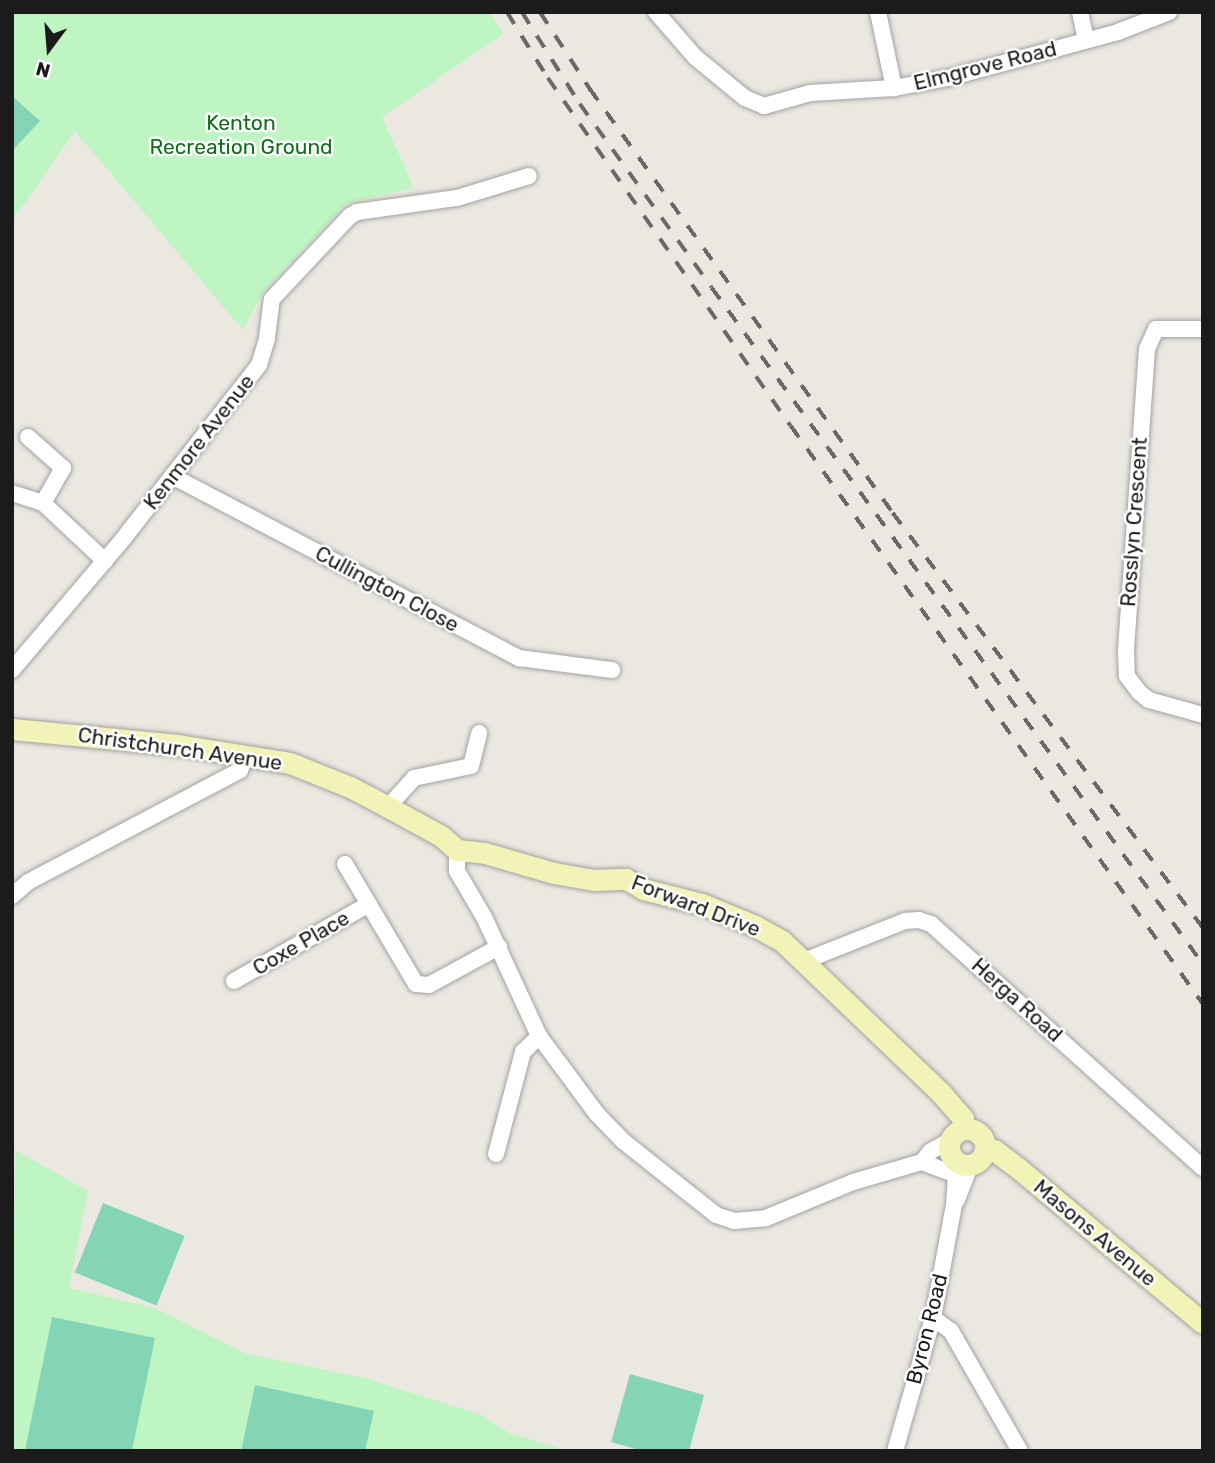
<!DOCTYPE html>
<html>
<head>
<meta charset="utf-8">
<style>
	body { margin:0 }
	#map { position:relative; width:1215px; height:1463px; overflow:hidden; background:#ebe8e1; font-family:Rubik,sans-serif }
	div>[style] { position:absolute }
	.park>* { inset:0; background:#bff4c3 }
	.pitch>* { inset:0; background:#84d5b5; transform-origin:0 0 }
	.roads { filter:drop-shadow(0 0 2px #a2a2a2) drop-shadow(0 0 2px #a2a2a2) }
	.street>* { height:16px; margin:-8px; padding:0 8px; transform-origin:8px; border-radius:8px; background:#fff }
	.secondary>* { height:21px; margin:-10.5px; padding:0 10.5px; transform-origin:10.5px; border-radius:10.5px; background:#f1f3b7 }
	.secondary>.ring { margin:-10.5px; padding:0; box-sizing:content-box; background:none; border:21px solid #f1f3b7; border-radius:50% }
	.rail>* { height:3.5px; margin-top:-1.75px; transform-origin:0; background:repeating-linear-gradient(90deg,#696969 0 14px,transparent 0 28px) }
	span { translate:-50% -50%; white-space:nowrap; text-align:center; line-height:1.15; -webkit-text-stroke:5px #fff; paint-order:stroke }
	.street-label { font-size:21px; color:#1b1b1b }
	.park-label { font-size:21px; color:#136e1a }
	.frame { position:absolute; inset:0; border:14px solid #1b1b1b; pointer-events:none }
	.north { position:absolute; left:14px; top:14px; width:70px; height:70px; -webkit-text-stroke:5px #fff; paint-order:stroke; rotate:196deg; font-size:19px; font-weight:700; line-height:28px; text-align:center; color:#1b1b1b }
	.north::after { content:''; display:block; margin:auto; width:24px; height:32px; background:#1b1b1b; clip-path:polygon(50% 0,100% 100%,50% 72%,0 100%) }
</style>
</head>
<body>
<div id="map">
	<div class="park">
		<i style="clip-path:polygon(12px 12px,489px 12px,503px 34px,382px 117px,414px 188px,347px 203px,263px 292px,243px 330px,75px 131px,12px 221px)"></i>
		<i style="clip-path:polygon(15px 1150px,88px 1191px,69px 1288px,155px 1308px,244px 1353px,365px 1378px,482px 1415px,509px 1433px,570px 1451px,12px 1451px)"></i>
	</div>
	<div class="pitch">
		<i style="clip-path:polygon(12px 96px,40px 121px,12px 151px)"></i>
		<i style="left:103px;top:1203px;width:88px;height:75px;rotate:22deg"></i>
		<i style="clip-path:polygon(52px 1317px,155px 1338px,132px 1451px,25px 1451px)"></i>
		<i style="clip-path:polygon(630px 1374px,704px 1395px,689px 1451px,643px 1451px,611px 1442px)"></i>
		<i style="clip-path:polygon(255px 1385px,374px 1411px,365px 1451px,241px 1451px)"></i>
	</div>
	<div class="roads">
		<div class="street">
			<i style="left:656px;top:12px;width:60px;rotate:49.1deg"></i>
			<i style="left:695px;top:57px;width:65px;rotate:39.4deg"></i>
			<i style="left:745px;top:98px;width:21px;rotate:23deg"></i>
			<i style="left:764px;top:106px;width:48px;rotate:-15.8deg"></i>
			<i style="left:810px;top:93px;width:84px;rotate:-3.4deg"></i>
			<i style="left:894px;top:88px;width:55px;rotate:-10.5deg"></i>
			<i style="left:948px;top:78px;width:176px;rotate:-15.1deg"></i>
			<i style="left:1118px;top:32px;width:55px;rotate:-21.4deg"></i>
			<i style="left:878px;top:12px;width:78px;rotate:78.1deg"></i>
			<i style="left:1080px;top:12px;width:29px;rotate:78deg"></i>
			<i style="left:1203px;top:329px;width:47px;rotate:180deg"></i>
			<i style="left:1156px;top:329px;width:22px;rotate:114deg"></i>
			<i style="left:1147px;top:349px;width:304px;rotate:94deg"></i>
			<i style="left:1126px;top:652px;width:24px;rotate:88deg"></i>
			<i style="left:1127px;top:676px;width:20px;rotate:53deg"></i>
			<i style="left:1139px;top:692px;width:13px;rotate:39deg"></i>
			<i style="left:1149px;top:700px;width:56px;rotate:15.5deg"></i>
			<i style="left:28px;top:437px;width:47px;rotate:41.5deg"></i>
			<i style="left:63px;top:468px;width:40px;rotate:119.7deg"></i>
			<i style="left:172px;top:476px;width:392px;rotate:27.7deg"></i>
			<i style="left:519px;top:658px;width:94px;rotate:7.4deg"></i>
			<i style="left:12px;top:493px;width:33px;rotate:18deg"></i>
			<i style="left:43px;top:503px;width:85px;rotate:43.1deg"></i>
			<i style="left:12px;top:670px;width:172px;rotate:-49.7deg"></i>
			<i style="left:123px;top:539px;width:221px;rotate:-52deg"></i>
			<i style="left:259px;top:365px;width:28px;rotate:-73deg"></i>
			<i style="left:267px;top:338px;width:39px;rotate:-83deg"></i>
			<i style="left:272px;top:299px;width:114px;rotate:-46.8deg"></i>
			<i style="left:350px;top:216px;width:8px;rotate:-30deg"></i>
			<i style="left:357px;top:212px;width:101px;rotate:-8deg"></i>
			<i style="left:457px;top:198px;width:75px;rotate:-17deg"></i>
			<i style="left:388px;top:807px;width:39px;rotate:-48deg"></i>
			<i style="left:414px;top:778px;width:58px;rotate:-11.9deg"></i>
			<i style="left:471px;top:766px;width:34px;rotate:-76deg"></i>
			<i style="left:457px;top:850px;width:21px;rotate:90deg"></i>
			<i style="left:457px;top:871px;width:53px;rotate:59.6deg"></i>
			<i style="left:484px;top:917px;width:131px;rotate:65.2deg"></i>
			<i style="left:539px;top:1036px;width:97px;rotate:53.4deg"></i>
			<i style="left:597px;top:1114px;width:37px;rotate:46deg"></i>
			<i style="left:623px;top:1141px;width:119px;rotate:38.5deg"></i>
			<i style="left:716px;top:1215px;width:19px;rotate:18deg"></i>
			<i style="left:734px;top:1221px;width:32px;rotate:-5deg"></i>
			<i style="left:766px;top:1218px;width:94px;rotate:-22.5deg"></i>
			<i style="left:853px;top:1182px;width:72px;rotate:-16.2deg"></i>
			<i style="left:922px;top:1162px;width:36px;rotate:21deg"></i>
			<i style="left:345px;top:864px;width:139px;rotate:59.4deg"></i>
			<i style="left:416px;top:984px;width:13px;rotate:4deg"></i>
			<i style="left:429px;top:985px;width:80px;rotate:-28.5deg"></i>
			<i style="left:12px;top:896px;width:21px;rotate:-41deg"></i>
			<i style="left:28px;top:882px;width:240px;rotate:-27.8deg"></i>
			<i style="left:240px;top:770px;width:16px;rotate:-68deg"></i>
			<i style="left:804px;top:961px;width:109px;rotate:-21.6deg"></i>
			<i style="left:905px;top:921px;width:14px;rotate:-4deg"></i>
			<i style="left:919px;top:920px;width:13px;rotate:18deg"></i>
			<i style="left:931px;top:924px;width:365px;rotate:41.9deg"></i>
			<i style="left:234px;top:981px;width:155px;rotate:-29.7deg"></i>
			<i style="left:496px;top:1154px;width:106px;rotate:-75.2deg"></i>
			<i style="left:523px;top:1052px;width:23px;rotate:-45deg"></i>
			<i style="left:922px;top:1162px;width:14px;rotate:-51deg"></i>
			<i style="left:931px;top:1151px;width:21px;rotate:-28deg"></i>
			<i style="left:957px;top:1200px;width:39px;rotate:-69deg"></i>
			<i style="left:933px;top:1318px;width:22px;rotate:36deg"></i>
			<i style="left:951px;top:1331px;width:138px;rotate:60.1deg"></i>
			<i style="left:895px;top:1451px;width:138px;rotate:-74.1deg"></i>
			<i style="left:933px;top:1318px;width:115px;rotate:-79.5deg"></i>
			<i style="left:954px;top:1205px;width:43px;rotate:-86deg"></i>
		</div>
		<div class="secondary">
			<i style="left:12px;top:729px;width:167px;rotate:5.5deg"></i>
			<i style="left:178px;top:745px;width:113px;rotate:9.1deg"></i>
			<i style="left:290px;top:763px;width:65px;rotate:21.8deg"></i>
			<i style="left:350px;top:787px;width:43px;rotate:27.8deg"></i>
			<i style="left:388px;top:807px;width:60px;rotate:28.7deg"></i>
			<i style="left:441px;top:836px;width:21px;rotate:41deg"></i>
			<i style="left:457px;top:850px;width:28px;rotate:6deg"></i>
			<i style="left:485px;top:853px;width:72px;rotate:16.2deg"></i>
			<i style="left:554px;top:873px;width:40px;rotate:10deg"></i>
			<i style="left:593px;top:880px;width:33px;rotate:-2deg"></i>
			<i style="left:626px;top:879px;width:20px;rotate:30deg"></i>
			<i style="left:643px;top:889px;width:61px;rotate:14.3deg"></i>
			<i style="left:702px;top:904px;width:57px;rotate:22.5deg"></i>
			<i style="left:755px;top:926px;width:31px;rotate:29deg"></i>
			<i style="left:782px;top:941px;width:219px;rotate:43.7deg"></i>
			<i style="left:940px;top:1092px;width:35px;rotate:49deg"></i>
			<i style="left:963px;top:1118px;width:11px;rotate:85deg"></i>
			<i class="ring" style="left:949px;top:1129px;width:15px;height:15px"></i>
			<i style="left:985px;top:1149px;width:9px;rotate:6deg"></i>
			<i style="left:994px;top:1150px;width:30px;rotate:37deg"></i>
			<i style="left:1018px;top:1168px;width:241px;rotate:40deg"></i>
		</div>
	</div>
	<div class="rail">
		<i style="left:507px;top:12px;width:78px;rotate:58.2deg"></i>
		<i style="left:548px;top:78px;width:424px;rotate:55.1deg"></i>
		<i style="left:791px;top:426px;width:710px;rotate:54.52deg"></i>
		<i style="left:522px;top:12px;width:109px;rotate:57.8deg"></i>
		<i style="left:580px;top:104px;width:226px;rotate:54.3deg"></i>
		<i style="left:712px;top:288px;width:835px;rotate:54.01deg"></i>
		<i style="left:540px;top:12px;width:92px;rotate:57deg"></i>
		<i style="left:590px;top:89px;width:521px;rotate:54.45deg"></i>
		<i style="left:893px;top:513px;width:518px;rotate:53.24deg"></i>
	</div>
	<div class="street-label">
		<span style="left:985px;top:66px;rotate:-14deg">Elmgrove Road</span>
		<span style="left:199px;top:442px;rotate:-52deg">Kenmore Avenue</span>
		<span style="left:1134px;top:522px;rotate:-86deg">Rosslyn Crescent</span>
		<span style="left:387px;top:589px;rotate:28deg">Cullington Close</span>
		<span style="left:180px;top:749px;rotate:8deg">Christchurch Avenue</span>
		<span style="left:696px;top:906px;rotate:21deg">Forward Drive</span>
		<span style="left:301px;top:943px;rotate:-30deg">Coxe Place</span>
		<span style="left:1017px;top:1000px;rotate:42deg">Herga Road</span>
		<span style="left:1095px;top:1233px;rotate:40deg">Masons Avenue</span>
		<span style="left:927px;top:1329px;rotate:-76deg">Byron Road</span>
	</div>
	<div class="park-label">
		<span style="left:241px;top:135px">Kenton<br>Recreation Ground</span>
	</div>
	<div class="frame"></div>
	<div class="north">N</div>
</div>
</body>
</html>
